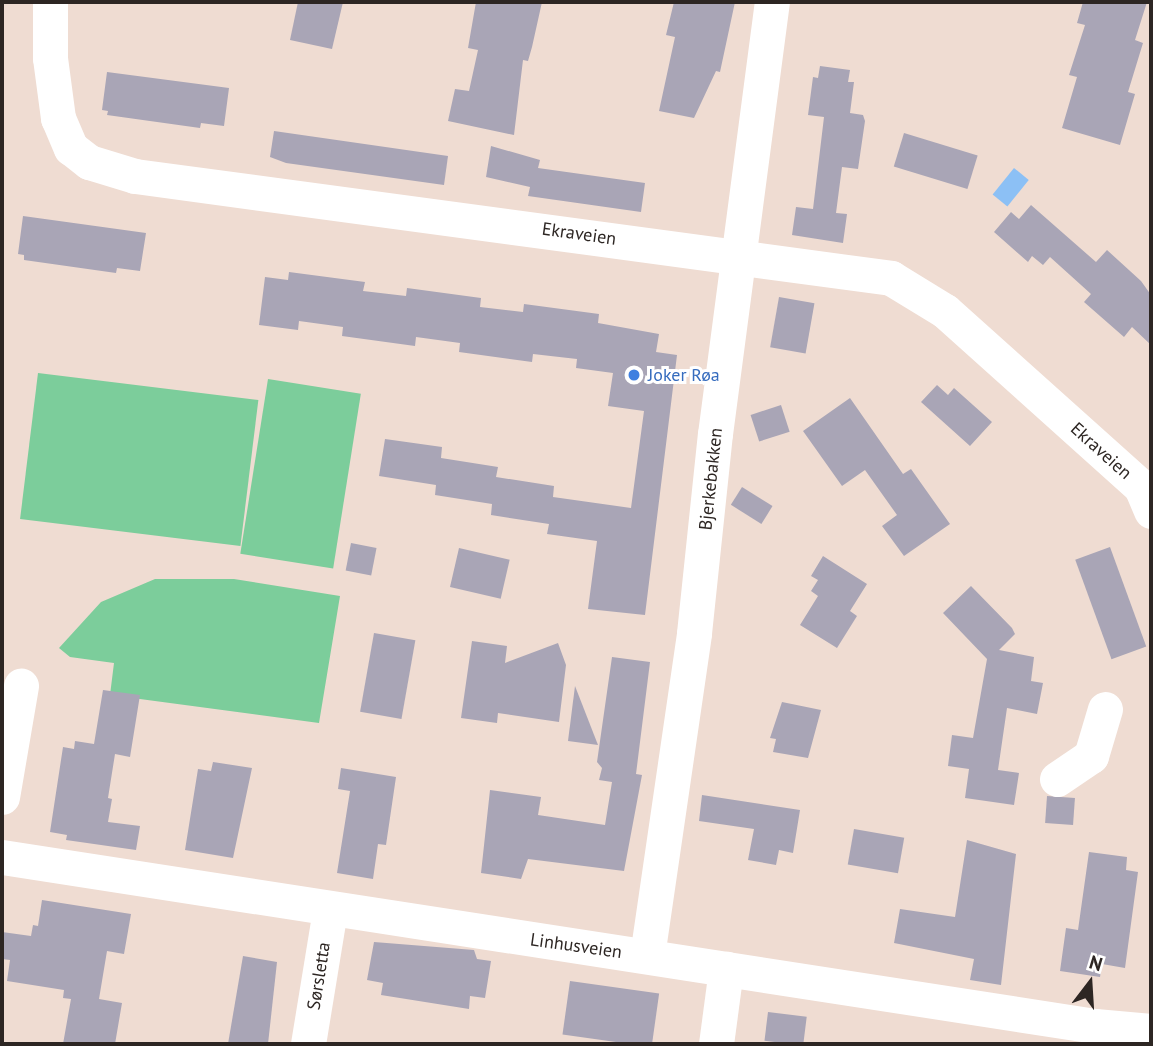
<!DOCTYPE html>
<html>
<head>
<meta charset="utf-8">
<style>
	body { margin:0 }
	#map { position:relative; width:1153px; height:1046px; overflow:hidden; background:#efdcd2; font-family:"PT Sans",sans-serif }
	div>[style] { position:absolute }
	.green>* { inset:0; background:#7ccd9b; transform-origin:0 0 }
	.water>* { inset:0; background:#8cc0f5; transform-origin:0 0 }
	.building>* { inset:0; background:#a9a5b6; transform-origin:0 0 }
	.minor>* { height:35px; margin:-17.5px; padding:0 17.5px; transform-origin:17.5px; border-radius:17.5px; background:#fff }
	.dots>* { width:19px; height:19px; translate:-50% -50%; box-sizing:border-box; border:4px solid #fff; border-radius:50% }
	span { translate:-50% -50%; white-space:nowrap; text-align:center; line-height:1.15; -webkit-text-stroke:6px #fff; paint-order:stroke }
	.street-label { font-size:18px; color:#2d2623 }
	.shop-label { font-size:18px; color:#366cbe }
	.left { translate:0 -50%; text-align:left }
	.frame { position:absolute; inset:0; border:4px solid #2d2623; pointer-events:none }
	.north { position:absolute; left:1055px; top:948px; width:70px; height:70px; -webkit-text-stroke:5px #fff; paint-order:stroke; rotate:17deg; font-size:19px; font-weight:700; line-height:28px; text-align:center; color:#2d2623 }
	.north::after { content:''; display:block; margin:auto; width:24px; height:32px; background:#2d2623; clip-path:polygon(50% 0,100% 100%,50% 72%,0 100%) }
</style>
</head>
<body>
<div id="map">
	<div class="green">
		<i style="left:38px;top:373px;width:222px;height:147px;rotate:7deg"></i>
		<i style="left:268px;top:379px;width:94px;height:177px;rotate:9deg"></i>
		<i style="clip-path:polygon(155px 579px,234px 579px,340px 596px,319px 723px,110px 695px,114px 663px,70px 657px,59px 648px,101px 602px)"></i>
	</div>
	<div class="water">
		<i style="left:1014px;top:168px;width:19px;height:34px;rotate:39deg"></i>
	</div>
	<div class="building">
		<i style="clip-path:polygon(298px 2px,343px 2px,332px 49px,290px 40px)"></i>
		<i style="clip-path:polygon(476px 2px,542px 2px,532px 47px,528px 61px,523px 60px,514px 135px,448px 121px,455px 89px,469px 91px,478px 50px,468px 48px)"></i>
		<i style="clip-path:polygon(674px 2px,735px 2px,720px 72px,716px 71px,694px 118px,659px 111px,675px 37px,666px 35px)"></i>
		<i style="clip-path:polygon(1083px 2px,1147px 2px,1135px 40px,1143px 43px,1128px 92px,1135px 94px,1120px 145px,1062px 128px,1077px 77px,1069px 75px,1085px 25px,1077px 23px)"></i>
		<i style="clip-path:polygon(820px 66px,850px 70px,848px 82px,854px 82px,850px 113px,863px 115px,865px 121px,858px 169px,842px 167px,836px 213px,847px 214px,843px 243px,792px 235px,796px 207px,813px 209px,824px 117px,808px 115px,813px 77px,818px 78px)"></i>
		<i style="clip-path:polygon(107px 72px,229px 88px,224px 126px,201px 123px,200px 128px,107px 115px,108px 111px,102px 110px)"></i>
		<i style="clip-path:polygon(274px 131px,448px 156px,444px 185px,286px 163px,270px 157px)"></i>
		<i style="left:904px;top:133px;width:77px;height:35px;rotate:17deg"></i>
		<i style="clip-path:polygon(491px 146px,540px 160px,538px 168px,645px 183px,641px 212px,528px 196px,530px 187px,486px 177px)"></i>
		<i style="clip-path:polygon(1031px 205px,1096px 262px,1107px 250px,1141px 281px,1151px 295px,1151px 345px,1132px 327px,1124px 337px,1084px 302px,1091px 294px,1050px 257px,1043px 265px,1032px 256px,1028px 262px,994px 232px,1011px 212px,1019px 219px)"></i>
		<i style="clip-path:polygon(23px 216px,146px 233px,140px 271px,117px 268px,116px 273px,24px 260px,24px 255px,18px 254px)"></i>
		<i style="clip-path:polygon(289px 272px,365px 282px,363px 291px,406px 296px,407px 288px,481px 298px,480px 307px,523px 312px,524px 304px,599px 314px,598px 323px,659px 334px,656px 352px,677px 355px,645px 615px,588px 609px,597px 541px,547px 534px,549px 524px,491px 515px,492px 504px,435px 495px,436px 485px,379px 476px,385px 439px,442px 447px,441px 458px,498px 467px,496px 477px,554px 486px,553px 497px,631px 508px,644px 411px,608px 406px,613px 373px,576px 368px,577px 359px,533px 354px,532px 362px,459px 352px,460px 343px,416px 337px,415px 346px,342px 336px,343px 327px,299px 321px,298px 330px,259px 325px,265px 277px,288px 280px)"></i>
		<i style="left:779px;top:297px;width:36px;height:51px;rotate:10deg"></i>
		<i style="clip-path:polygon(937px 385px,948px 395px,954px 388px,992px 422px,970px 446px,921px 402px)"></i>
		<i style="clip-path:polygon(850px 398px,903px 474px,911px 469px,950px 524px,904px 556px,882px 526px,897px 515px,865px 470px,842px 486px,803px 431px)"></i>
		<i style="left:781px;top:405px;width:28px;height:32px;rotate:72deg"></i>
		<i style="left:742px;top:487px;width:36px;height:21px;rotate:32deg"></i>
		<i style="left:351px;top:543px;width:26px;height:28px;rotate:11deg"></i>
		<i style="left:1110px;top:547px;width:106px;height:37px;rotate:70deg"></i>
		<i style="left:459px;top:548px;width:52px;height:40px;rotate:13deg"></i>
		<i style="clip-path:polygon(823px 556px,867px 584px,850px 611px,857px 616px,837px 648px,800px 625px,818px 596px,811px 591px,818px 580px,811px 576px)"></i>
		<i style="clip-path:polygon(971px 586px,1012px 628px,1015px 634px,999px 650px,1034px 657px,1031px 681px,1043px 683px,1037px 714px,1007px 708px,998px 770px,1019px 773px,1014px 805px,965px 798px,969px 769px,948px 766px,952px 735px,973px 738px,987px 659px,943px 613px)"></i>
		<i style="left:374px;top:633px;width:42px;height:80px;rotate:10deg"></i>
		<i style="clip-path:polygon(472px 641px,507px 646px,505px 663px,558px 643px,566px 665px,559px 722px,498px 713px,497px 723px,461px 718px)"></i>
		<i style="clip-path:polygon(612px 657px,650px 662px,636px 774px,642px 775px,624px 871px,528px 859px,521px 879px,481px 873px,490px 790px,541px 797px,538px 815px,605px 825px,612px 782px,599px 780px,602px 768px,597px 762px)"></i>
		<i style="clip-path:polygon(575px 686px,598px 745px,568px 741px)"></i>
		<i style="clip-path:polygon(103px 690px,140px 695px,130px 757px,115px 754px,108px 798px,112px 799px,108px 822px,140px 826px,136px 850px,66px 840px,67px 835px,50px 832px,63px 747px,74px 749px,75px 741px,94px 744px)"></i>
		<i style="clip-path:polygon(782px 702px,821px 710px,808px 758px,773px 752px,776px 739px,770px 738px)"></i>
		<i style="clip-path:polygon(213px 762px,252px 768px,233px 858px,185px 850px,198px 769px,211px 771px)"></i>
		<i style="clip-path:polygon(341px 768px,396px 777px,386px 845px,378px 844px,373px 879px,337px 873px,350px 791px,338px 789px)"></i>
		<i style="clip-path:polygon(702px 795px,800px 810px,793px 853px,779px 850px,776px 865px,748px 860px,754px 829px,699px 821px)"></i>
		<i style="left:1047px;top:796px;width:28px;height:27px;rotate:4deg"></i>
		<i style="left:854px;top:829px;width:51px;height:36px;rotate:10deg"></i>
		<i style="clip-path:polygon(967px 840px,1016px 854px,1001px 985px,970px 980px,974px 959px,894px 943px,900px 909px,955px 917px)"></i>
		<i style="clip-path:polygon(1089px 852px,1127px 857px,1126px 870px,1138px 872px,1125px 968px,1102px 964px,1100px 977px,1060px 971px,1066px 928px,1078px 930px)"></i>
		<i style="clip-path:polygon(42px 900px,131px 914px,124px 954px,107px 951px,99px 999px,122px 1003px,115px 1044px,63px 1044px,71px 999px,63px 998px,64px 990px,7px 981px,10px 960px,2px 959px,2px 932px,31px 936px,33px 925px,38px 926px)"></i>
		<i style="clip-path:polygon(374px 942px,474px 950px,477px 959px,491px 961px,485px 998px,470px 996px,469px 1009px,381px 995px,383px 983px,367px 980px)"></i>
		<i style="clip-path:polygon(243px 956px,277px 962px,268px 1044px,228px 1044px)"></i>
		<i style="left:570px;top:981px;width:90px;height:54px;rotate:8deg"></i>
		<i style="left:768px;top:1012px;width:39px;height:29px;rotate:7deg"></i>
	</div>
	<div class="minor">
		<i style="left:50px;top:2px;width:56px;rotate:90deg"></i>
		<i style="left:50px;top:58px;width:61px;rotate:82.4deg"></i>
		<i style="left:58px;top:118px;width:33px;rotate:67deg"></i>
		<i style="left:71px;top:148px;width:23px;rotate:38deg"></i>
		<i style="left:89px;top:162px;width:48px;rotate:16.9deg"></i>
		<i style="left:135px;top:176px;width:763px;rotate:7.68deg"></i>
		<i style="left:891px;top:278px;width:63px;rotate:31.4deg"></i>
		<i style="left:945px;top:311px;width:263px;rotate:41.9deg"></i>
		<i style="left:1141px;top:487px;width:26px;rotate:67deg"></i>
		<i style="left:1057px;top:779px;width:41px;rotate:-34.1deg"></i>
		<i style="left:1091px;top:756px;width:49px;rotate:-73.4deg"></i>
		<i style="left:2px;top:797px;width:113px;rotate:-80.3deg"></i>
		<i style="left:2px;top:857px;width:1106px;rotate:8.79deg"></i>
		<i style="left:1095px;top:1026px;width:56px;rotate:5.1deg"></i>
		<i style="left:647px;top:956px;width:326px;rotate:-81.7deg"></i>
		<i style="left:694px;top:633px;width:200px;rotate:-84deg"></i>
		<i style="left:715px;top:434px;width:436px;rotate:-82.5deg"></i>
		<i style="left:308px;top:1044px;width:137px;rotate:-80.7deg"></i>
		<i style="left:716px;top:1044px;width:76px;rotate:-82.4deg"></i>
	</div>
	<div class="dots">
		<i style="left:634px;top:375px;background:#3f7fe0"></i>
	</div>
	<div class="street-label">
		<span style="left:579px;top:234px;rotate:8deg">Ekraveien</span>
		<span style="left:1101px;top:451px;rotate:42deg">Ekraveien</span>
		<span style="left:711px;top:479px;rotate:-84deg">Bjerkebakken</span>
		<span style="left:576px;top:946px;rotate:8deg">Linhusveien</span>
		<span style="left:319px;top:976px;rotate:-81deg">Sørsletta</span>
	</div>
	<div class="shop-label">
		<span class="left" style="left:648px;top:375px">Joker Røa</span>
	</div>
	<div class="frame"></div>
	<div class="north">N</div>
</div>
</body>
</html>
